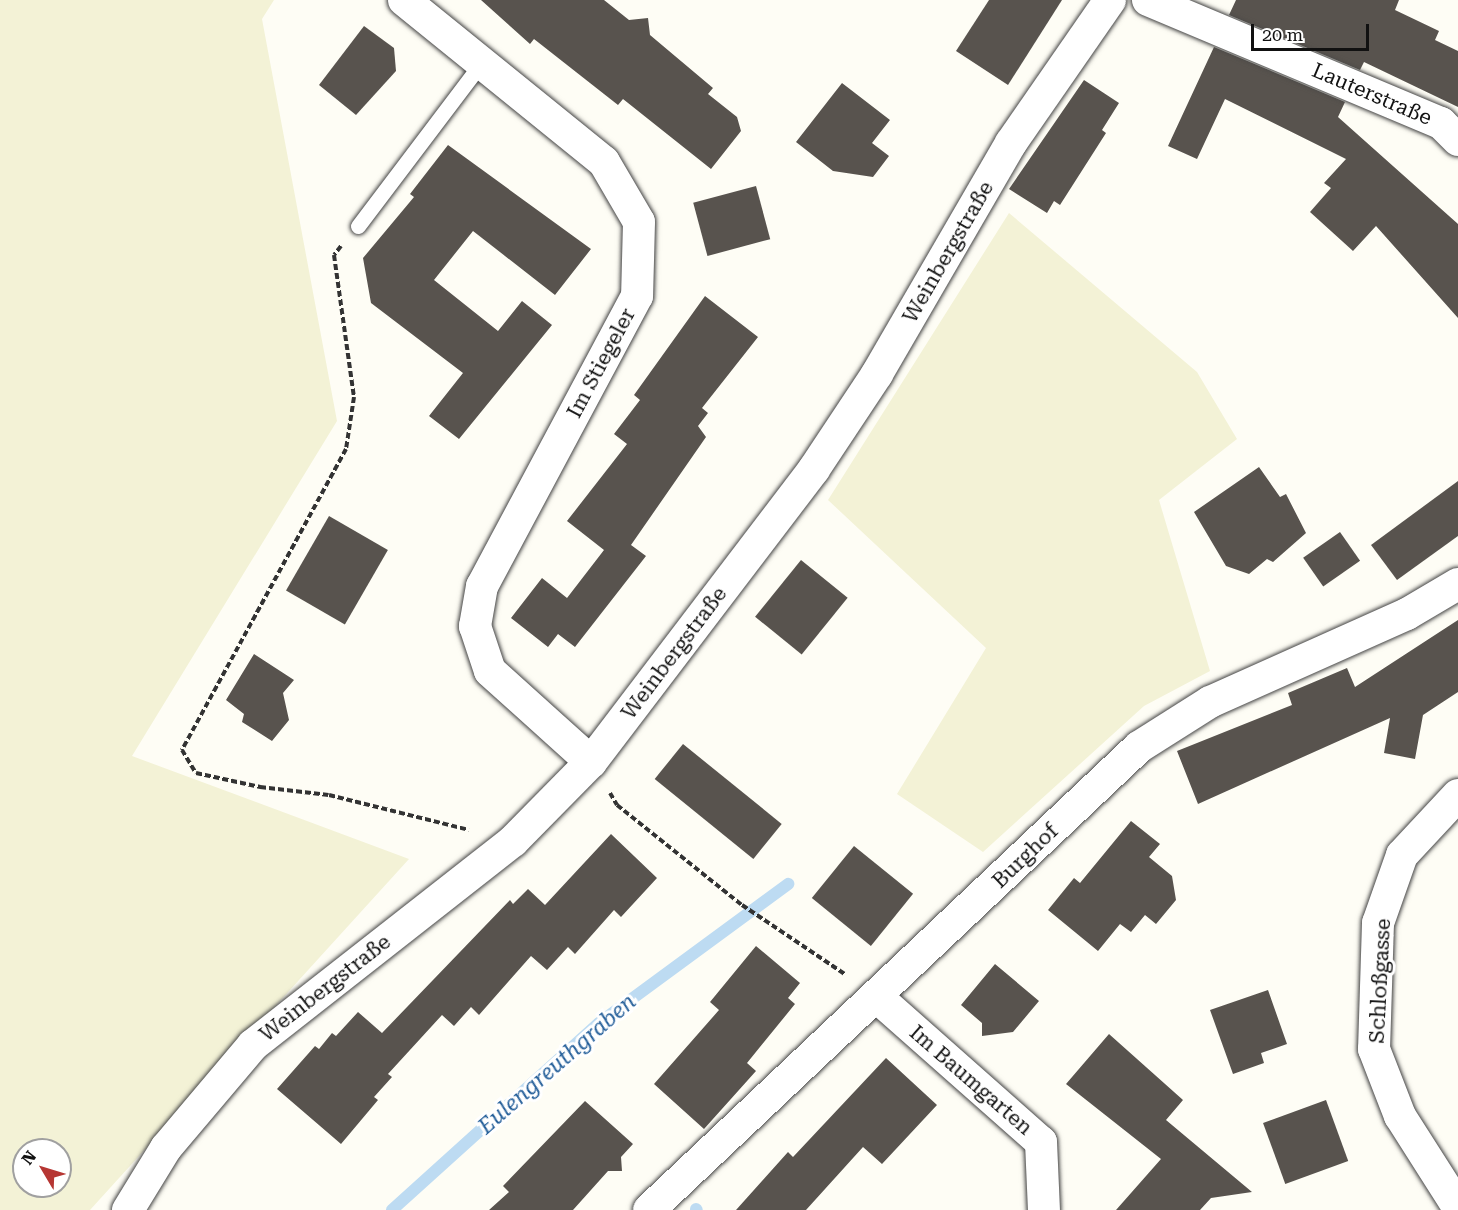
<!DOCTYPE html>
<html>
<head>
<meta charset="utf-8">
<style>
	body { margin:0 }
	#map { position:relative; width:1458px; height:1210px; overflow:hidden; background:#fefdf5; font-family:"Roboto Serif",serif }
	div>[style] { position:absolute }
	.farmland>* { inset:0; background:#f3f2d6 }
	.stream>* { height:12px; margin:-6px; padding:0 6px; transform-origin:6px; border-radius:6px; background:#bddbf2 }
	.building>* { inset:0; background:#58534e; transform-origin:0 0 }
	.path>* { height:4px; margin-top:-2px; transform-origin:0; background:repeating-linear-gradient(90deg,#333 0 6px,transparent 0 9px) }
	.roads { filter:drop-shadow(0 0 2px #444) drop-shadow(0 0 2px #444) }
	.lane>* { height:15px; margin:-7.5px; padding:0 7.5px; transform-origin:7.5px; border-radius:7.5px; background:#fff }
	.street>* { height:32px; margin:-16px; padding:0 16px; transform-origin:16px; border-radius:16px; background:#fff }
	span { translate:-50% -50%; white-space:nowrap; text-align:center; line-height:1.15; -webkit-text-stroke:6px #fff; paint-order:stroke }
	.street-label { font-size:21px; color:#111 }
	.water-label { font-size:22px; color:#235e99; font-style:italic }
	.north { position:absolute; left:12px; top:1138px; width:60px; height:60px; box-sizing:border-box; background:#fff; border:2px solid #a0a0a0; border-radius:50%; rotate:308deg; font-size:16px; font-weight:700; line-height:24px; text-align:center; color:#111 }
	.north::after { content:''; display:block; margin:auto; width:21px; height:27px; background:#b63633; clip-path:polygon(50% 0,100% 100%,50% 72%,0 100%) }
	.scale { position:absolute; left:1251px; top:24px; width:118px; height:27px; box-sizing:border-box; border:3px solid #111; border-top:0; padding-left:8px; font-size:18px; line-height:21px; white-space:nowrap; color:#111; -webkit-text-stroke:4px #fff; paint-order:stroke }
</style>
</head>
<body>
<div id="map">
	<div class="farmland">
		<i style="clip-path:polygon(evenodd,0 0,274px 0,262px 19px,337px 421px,132px 756px,409px 859px,90px 1210px,0 1210px,0 0,24px 1150px,60px 1150px,60px 1186px,24px 1186px,24px 1150px)"></i>
		<i style="clip-path:polygon(1009px 213px,1197px 372px,1237px 439px,1159px 500px,1210px 671px,1144px 706px,983px 852px,897px 794px,986px 648px,828px 500px)"></i>
	</div>
	<div class="stream">
		<i style="left:696px;top:1209px;width:1px;rotate:45deg"></i>
		<i style="left:392px;top:1210px;width:279px;rotate:-42.1deg"></i>
		<i style="left:599px;top:1023px;width:235px;rotate:-36.3deg"></i>
	</div>
	<div class="building">
		<i style="clip-path:polygon(481px 0,604px 0,629px 20px,648px 18px,650px 35px,713px 88px,708px 94px,737px 117px,741px 131px,711px 169px,623px 99px,618px 105px,534px 39px,530px 44px)"></i>
		<i style="clip-path:polygon(989px 0,1062px 0,1008px 85px,956px 51px)"></i>
		<i style="clip-path:polygon(1236px 0,1399px 0,1395px 10px,1439px 31px,1435px 40px,1458px 51px,1458px 107px,1364px 62px,1360px 70px,1229px 15px)"></i>
		<i style="clip-path:polygon(364px 26px,394px 48px,396px 71px,356px 115px,319px 85px)"></i>
		<i style="clip-path:polygon(1214px 47px,1345px 102px,1338px 117px,1458px 224px,1458px 318px,1376px 226px,1353px 251px,1310px 212px,1331px 188px,1324px 183px,1346px 159px,1225px 99px,1197px 159px,1168px 146px)"></i>
		<i style="clip-path:polygon(1084px 80px,1119px 103px,1102px 130px,1106px 133px,1060px 205px,1054px 201px,1047px 213px,1009px 189px)"></i>
		<i style="clip-path:polygon(842px 83px,890px 120px,872px 143px,889px 156px,873px 177px,833px 171px,796px 142px)"></i>
		<i style="clip-path:polygon(448px 145px,591px 249px,555px 295px,473px 231px,434px 280px,498px 331px,522px 301px,552px 325px,459px 439px,429px 416px,463px 373px,371px 303px,363px 258px,414px 197px,410px 194px)"></i>
		<i style="left:756px;top:186px;width:55px;height:65px;rotate:75deg"></i>
		<i style="clip-path:polygon(705px 296px,758px 337px,702px 408px,708px 413px,698px 426px,706px 437px,631px 545px,646px 556px,575px 647px,558px 634px,548px 647px,511px 618px,542px 578px,567px 598px,604px 550px,567px 521px,627px 444px,614px 434px,640px 400px,634px 395px)"></i>
		<i style="clip-path:polygon(1259px 467px,1280px 497px,1286px 494px,1306px 533px,1273px 562px,1267px 559px,1249px 574px,1226px 566px,1194px 512px)"></i>
		<i style="clip-path:polygon(1458px 481px,1458px 536px,1397px 580px,1371px 545px)"></i>
		<i style="left:329px;top:516px;width:68px;height:86px;rotate:30deg"></i>
		<i style="left:1340px;top:532px;width:35px;height:45px;rotate:55deg"></i>
		<i style="left:801px;top:560px;width:60px;height:73px;rotate:39deg"></i>
		<i style="clip-path:polygon(1458px 620px,1458px 692px,1423px 715px,1415px 759px,1384px 753px,1390px 718px,1198px 804px,1177px 751px,1292px 705px,1288px 693px,1347px 668px,1355px 687px)"></i>
		<i style="clip-path:polygon(254px 654px,294px 680px,283px 693px,289px 720px,272px 741px,242px 722px,244px 714px,226px 700px)"></i>
		<i style="left:683px;top:744px;width:127px;height:45px;rotate:39deg"></i>
		<i style="clip-path:polygon(1131px 821px,1160px 844px,1149px 857px,1172px 876px,1176px 900px,1156px 924px,1145px 915px,1131px 932px,1120px 924px,1098px 951px,1048px 910px,1074px 878px,1080px 883px)"></i>
		<i style="clip-path:polygon(611px 834px,657px 878px,621px 917px,614px 910px,575px 954px,568px 947px,547px 970px,531px 956px,479px 1015px,471px 1007px,454px 1026px,442px 1015px,388px 1074px,392px 1077px,374px 1097px,378px 1100px,341px 1144px,277px 1089px,315px 1046px,319px 1049px,332px 1033px,336px 1036px,358px 1012px,382px 1033px,510px 900px,513px 904px,528px 889px,545px 905px)"></i>
		<i style="left:854px;top:846px;width:76px;height:67px;rotate:39deg"></i>
		<i style="clip-path:polygon(756px 946px,800px 983px,788px 998px,795px 1004px,747px 1063px,756px 1071px,704px 1129px,654px 1084px,719px 1010px,710px 1002px)"></i>
		<i style="clip-path:polygon(995px 964px,1039px 1001px,1013px 1032px,982px 1036px,982px 1023px,961px 1005px)"></i>
		<i style="clip-path:polygon(1268px 990px,1287px 1044px,1261px 1053px,1264px 1063px,1233px 1074px,1210px 1010px)"></i>
		<i style="clip-path:polygon(1109px 1034px,1183px 1100px,1166px 1120px,1252px 1192px,1211px 1198px,1200px 1210px,1116px 1210px,1161px 1159px,1066px 1084px)"></i>
		<i style="clip-path:polygon(886px 1058px,937px 1105px,882px 1164px,863px 1147px,806px 1210px,736px 1210px,788px 1152px,793px 1157px)"></i>
		<i style="left:1326px;top:1100px;width:65px;height:67px;rotate:70deg"></i>
		<i style="clip-path:polygon(585px 1101px,633px 1144px,621px 1157px,622px 1171px,608px 1171px,573px 1210px,489px 1210px,509px 1192px,503px 1186px)"></i>
	</div>
	<div class="path">
		<i style="left:341px;top:246px;width:11px;rotate:128deg"></i>
		<i style="left:334px;top:255px;width:143px;rotate:82deg"></i>
		<i style="left:354px;top:397px;width:53px;rotate:98.7deg"></i>
		<i style="left:346px;top:449px;width:343px;rotate:118.6deg"></i>
		<i style="left:182px;top:750px;width:27px;rotate:59deg"></i>
		<i style="left:196px;top:773px;width:66px;rotate:12.3deg"></i>
		<i style="left:260px;top:787px;width:69px;rotate:6.6deg"></i>
		<i style="left:329px;top:795px;width:144px;rotate:14deg"></i>
		<i style="left:610px;top:793px;width:14px;rotate:60deg"></i>
		<i style="left:617px;top:805px;width:160px;rotate:38.7deg"></i>
		<i style="left:742px;top:905px;width:125px;rotate:33.9deg"></i>
	</div>
	<div class="roads">
		<div class="lane">
			<i style="left:358px;top:226px;width:206px;rotate:-52.9deg"></i>
		</div>
		<div class="street">
			<i style="left:404px;top:0;width:257px;rotate:39deg"></i>
			<i style="left:604px;top:162px;width:69px;rotate:59.7deg"></i>
			<i style="left:639px;top:222px;width:74px;rotate:91.5deg"></i>
			<i style="left:637px;top:296px;width:329px;rotate:118.1deg"></i>
			<i style="left:482px;top:586px;width:41px;rotate:99.9deg"></i>
			<i style="left:475px;top:626px;width:47px;rotate:71.6deg"></i>
			<i style="left:490px;top:671px;width:136px;rotate:42deg"></i>
			<i style="left:1148px;top:0;width:318px;rotate:22.8deg"></i>
			<i style="left:1441px;top:123px;width:24px;rotate:45deg"></i>
			<i style="left:1458px;top:795px;width:82px;rotate:133deg"></i>
			<i style="left:1402px;top:855px;width:72px;rotate:109.4deg"></i>
			<i style="left:1378px;top:923px;width:126px;rotate:91.8deg"></i>
			<i style="left:1374px;top:1049px;width:72px;rotate:68.8deg"></i>
			<i style="left:1400px;top:1116px;width:108px;rotate:57.5deg"></i>
			<i style="left:877px;top:997px;width:219px;rotate:41.5deg"></i>
			<i style="left:1041px;top:1142px;width:68px;rotate:87.5deg"></i>
			<i style="left:128px;top:1210px;width:73px;rotate:-58.5deg"></i>
			<i style="left:166px;top:1148px;width:135px;rotate:-49.8deg"></i>
			<i style="left:253px;top:1045px;width:330px;rotate:-38.1deg"></i>
			<i style="left:513px;top:841px;width:111px;rotate:-45.4deg"></i>
			<i style="left:591px;top:762px;width:368px;rotate:-52.7deg"></i>
			<i style="left:814px;top:469px;width:114px;rotate:-56.4deg"></i>
			<i style="left:877px;top:374px;width:267px;rotate:-59.9deg"></i>
			<i style="left:1011px;top:143px;width:174px;rotate:-55.3deg"></i>
			<i style="left:649px;top:1210px;width:674px;rotate:-43.38deg"></i>
			<i style="left:1139px;top:747px;width:84px;rotate:-32.4deg"></i>
			<i style="left:1210px;top:702px;width:216px;rotate:-24.1deg"></i>
			<i style="left:1407px;top:614px;width:59px;rotate:-30.5deg"></i>
		</div>
	</div>
	<div class="street-label">
		<span style="left:1372px;top:94px;rotate:23deg">Lauterstraße</span>
		<span style="left:948px;top:252px;rotate:-60deg">Weinbergstraße</span>
		<span style="left:601px;top:363px;rotate:-62deg">Im Stiegeler</span>
		<span style="left:674px;top:653px;rotate:-53deg">Weinbergstraße</span>
		<span style="left:1025px;top:856px;rotate:-44deg">Burghof</span>
		<span style="left:1380px;top:981px;rotate:-87deg">Schloßgasse</span>
		<span style="left:325px;top:988px;rotate:-38deg">Weinbergstraße</span>
		<span style="left:971px;top:1080px;rotate:41deg">Im Baumgarten</span>
	</div>
	<div class="water-label">
		<span style="left:557px;top:1064px;rotate:-41deg">Eulengreuthgraben</span>
	</div>
	<div class="north">N</div>
	<div class="scale">20 m</div>
</div>
</body>
</html>
